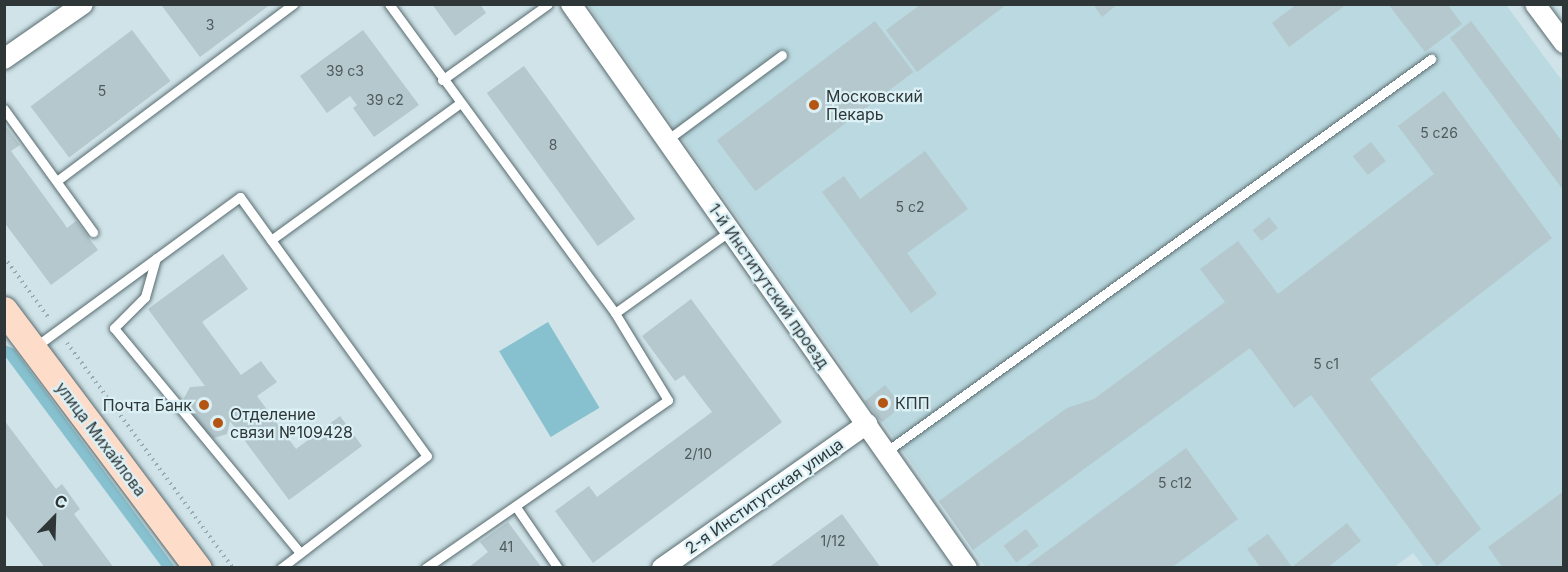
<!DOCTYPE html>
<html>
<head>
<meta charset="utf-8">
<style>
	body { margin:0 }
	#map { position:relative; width:1568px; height:572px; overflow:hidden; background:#cfe3e8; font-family:Inter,sans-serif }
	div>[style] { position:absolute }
	.built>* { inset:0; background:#bbd9e0 }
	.green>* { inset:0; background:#87c1cf; transform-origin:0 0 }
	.building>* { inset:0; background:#b4c8cd; transform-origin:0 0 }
	.path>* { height:4px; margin-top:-2px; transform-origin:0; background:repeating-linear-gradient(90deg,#98a8ac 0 1.5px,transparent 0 6px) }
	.roads { filter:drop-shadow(0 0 2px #596c70) drop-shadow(0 0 2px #596c70) }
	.lane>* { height:9px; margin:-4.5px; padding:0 4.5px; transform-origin:4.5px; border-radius:4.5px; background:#fff }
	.street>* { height:20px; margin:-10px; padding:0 10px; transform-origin:10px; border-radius:10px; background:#fff }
	.secondary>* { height:27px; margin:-13.5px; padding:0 13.5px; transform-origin:13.5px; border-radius:13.5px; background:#fedcca }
	.dots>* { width:16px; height:16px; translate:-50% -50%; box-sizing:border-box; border:3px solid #dcf1f6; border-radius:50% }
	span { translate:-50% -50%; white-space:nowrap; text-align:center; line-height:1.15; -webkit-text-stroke:4.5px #dcf1f6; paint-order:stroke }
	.number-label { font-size:14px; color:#505a5d }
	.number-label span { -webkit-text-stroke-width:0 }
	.poi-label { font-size:16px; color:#2e3638 }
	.left { translate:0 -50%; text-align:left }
	.right { translate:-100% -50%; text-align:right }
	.street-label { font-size:16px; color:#2e3638 }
	.frame { position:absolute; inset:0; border:6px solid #2e3638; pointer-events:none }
	.north { position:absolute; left:24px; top:488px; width:60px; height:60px; -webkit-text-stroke:4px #dcf1f6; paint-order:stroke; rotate:23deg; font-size:16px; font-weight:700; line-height:24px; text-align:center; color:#2e3638 }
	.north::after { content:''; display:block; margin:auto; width:21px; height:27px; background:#2e3638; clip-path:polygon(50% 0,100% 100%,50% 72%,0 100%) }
</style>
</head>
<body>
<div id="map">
	<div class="built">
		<i style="clip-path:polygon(588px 5px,1506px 5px,1563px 82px,1563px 567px,1424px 567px,1413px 553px,1393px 568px,985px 567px)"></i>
	</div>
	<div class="green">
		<i style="left:548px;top:322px;width:100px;height:57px;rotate:59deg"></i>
		<i style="clip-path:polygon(5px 345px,14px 349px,175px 567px,162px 567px,5px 356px)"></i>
	</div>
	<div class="building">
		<i style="clip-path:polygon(164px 4px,271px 4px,200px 57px,162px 6px)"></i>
		<i style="clip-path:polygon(432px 4px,480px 4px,486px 13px,455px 36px)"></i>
		<i style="clip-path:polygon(1093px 4px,1118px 4px,1102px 17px)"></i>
		<i style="clip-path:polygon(1297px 4px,1347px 4px,1289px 47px,1272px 23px)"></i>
		<i style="clip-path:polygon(1388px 4px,1447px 4px,1462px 24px,1425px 52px)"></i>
		<i style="clip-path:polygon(920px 5px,1006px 5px,917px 72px,886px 30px)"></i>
		<i style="left:875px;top:21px;width:64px;height:198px;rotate:53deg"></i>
		<i style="clip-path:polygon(1471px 21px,1564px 144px,1564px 191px,1450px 38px)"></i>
		<i style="left:132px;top:30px;width:64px;height:127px;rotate:53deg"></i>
		<i style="clip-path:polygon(363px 30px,419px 105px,374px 137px,353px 108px,357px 105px,350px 96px,327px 113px,300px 76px)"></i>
		<i style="left:524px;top:66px;width:189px;height:46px;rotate:54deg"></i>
		<i style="clip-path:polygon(1444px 91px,1552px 238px,1370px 379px,1481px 529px,1437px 566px,1311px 395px,1294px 408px,1250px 348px,973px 550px,939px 501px,1067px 408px,1094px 399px,1225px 302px,1200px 269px,1238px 241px,1278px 294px,1434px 174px,1398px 126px)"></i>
		<i style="clip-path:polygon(4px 124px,20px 145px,11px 151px,63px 222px,67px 228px,76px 221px,98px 250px,51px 285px,4px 222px)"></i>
		<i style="left:1371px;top:142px;width:24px;height:23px;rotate:52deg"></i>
		<i style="clip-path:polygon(925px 151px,968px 209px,907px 253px,937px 294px,911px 313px,822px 192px,844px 176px,860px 199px)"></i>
		<i style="left:1269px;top:217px;width:14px;height:21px;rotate:51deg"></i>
		<i style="clip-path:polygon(223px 254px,248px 289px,202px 322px,241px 375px,261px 361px,269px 372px,277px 382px,257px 396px,296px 449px,340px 416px,362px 446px,289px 500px,230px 421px,227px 434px,214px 438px,201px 429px,189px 411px,183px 400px,190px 387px,205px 386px,148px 309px)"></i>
		<i style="clip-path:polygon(691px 299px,782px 422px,593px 563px,555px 511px,589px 486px,597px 497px,712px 412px,684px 375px,675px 381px,642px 336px)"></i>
		<i style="left:885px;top:385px;width:27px;height:26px;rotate:51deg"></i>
		<i style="clip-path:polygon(4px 420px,56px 489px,62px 484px,80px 509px,74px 514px,114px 568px,45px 568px,22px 537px,4px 513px)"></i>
		<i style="clip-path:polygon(1186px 448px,1238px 519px,1171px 568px,1024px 568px)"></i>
		<i style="clip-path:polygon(1564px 491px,1564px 568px,1503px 568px,1488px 547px)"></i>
		<i style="clip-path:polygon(842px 514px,881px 568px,768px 568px)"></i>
		<i style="clip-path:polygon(508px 522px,542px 568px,468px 568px,488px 552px,480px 542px)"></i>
		<i style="clip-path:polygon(1347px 523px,1361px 541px,1327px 568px,1261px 568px,1247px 549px,1268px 534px,1292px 567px)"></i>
		<i style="left:1026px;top:529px;width:21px;height:28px;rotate:53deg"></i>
	</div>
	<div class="path">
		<i style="left:4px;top:257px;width:74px;rotate:53.7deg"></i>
		<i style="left:67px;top:343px;width:280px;rotate:53.6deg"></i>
	</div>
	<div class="roads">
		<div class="lane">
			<i style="left:389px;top:4px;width:383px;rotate:53.8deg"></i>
			<i style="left:615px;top:313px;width:102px;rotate:58.7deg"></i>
			<i style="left:668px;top:400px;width:295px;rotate:145.3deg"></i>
			<i style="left:442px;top:80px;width:130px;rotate:-35.6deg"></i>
			<i style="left:4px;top:109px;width:152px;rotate:54.1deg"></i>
			<i style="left:667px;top:140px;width:143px;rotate:-36.5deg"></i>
			<i style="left:58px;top:180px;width:294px;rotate:-36.8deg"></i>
			<i style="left:271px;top:240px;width:233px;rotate:-35.9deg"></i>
			<i style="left:156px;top:258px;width:41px;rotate:105.8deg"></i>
			<i style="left:145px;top:297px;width:44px;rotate:135deg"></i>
			<i style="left:114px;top:328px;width:292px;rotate:50.4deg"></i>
			<i style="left:615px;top:313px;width:141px;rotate:-35.5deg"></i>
			<i style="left:35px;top:347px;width:254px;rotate:-36.2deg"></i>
			<i style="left:240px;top:197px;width:319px;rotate:54.2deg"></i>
			<i style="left:427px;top:456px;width:184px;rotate:142.5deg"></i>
			<i style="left:887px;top:451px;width:671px;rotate:-35.78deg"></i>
			<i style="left:516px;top:507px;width:74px;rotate:55.5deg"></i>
		</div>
		<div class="street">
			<i style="left:571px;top:4px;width:689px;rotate:54.93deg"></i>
			<i style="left:1535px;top:4px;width:49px;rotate:53.4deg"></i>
			<i style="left:4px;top:59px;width:96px;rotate:-34.8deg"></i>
			<i style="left:662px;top:568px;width:251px;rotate:-35.1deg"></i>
		</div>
		<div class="secondary">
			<i style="left:4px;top:310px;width:323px;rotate:53.1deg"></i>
		</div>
	</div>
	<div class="dots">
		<i style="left:814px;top:105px;background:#b55513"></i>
		<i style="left:883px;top:403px;background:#b55513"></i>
		<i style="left:204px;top:405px;background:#b55513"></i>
		<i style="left:218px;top:423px;background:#b55513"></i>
	</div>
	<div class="number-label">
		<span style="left:210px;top:25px">3</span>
		<span style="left:345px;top:71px">39 c3</span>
		<span style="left:102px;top:91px">5</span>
		<span style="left:385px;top:100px">39 c2</span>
		<span style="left:1439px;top:133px">5 с26</span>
		<span style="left:553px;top:145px">8</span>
		<span style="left:910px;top:207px">5 с2</span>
		<span style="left:1326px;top:364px">5 с1</span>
		<span style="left:698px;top:454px">2/10</span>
		<span style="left:1175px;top:483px">5 с12</span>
		<span style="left:833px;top:541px">1/12</span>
		<span style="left:506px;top:547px">41</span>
	</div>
	<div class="poi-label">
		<span class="left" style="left:826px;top:105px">Московский<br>Пекарь</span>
		<span class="left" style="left:895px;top:403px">КПП</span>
		<span class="right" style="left:192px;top:405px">Почта Банк</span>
		<span class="left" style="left:230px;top:423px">Отделение<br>связи №109428</span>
	</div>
	<div class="street-label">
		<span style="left:769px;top:286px;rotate:55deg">1-й Институтский проезд</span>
		<span style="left:101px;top:439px;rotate:53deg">улица Михайлова</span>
		<span style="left:764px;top:496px;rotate:-35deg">2-я Институтская улица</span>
	</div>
	<div class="frame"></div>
	<div class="north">С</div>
</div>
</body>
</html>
